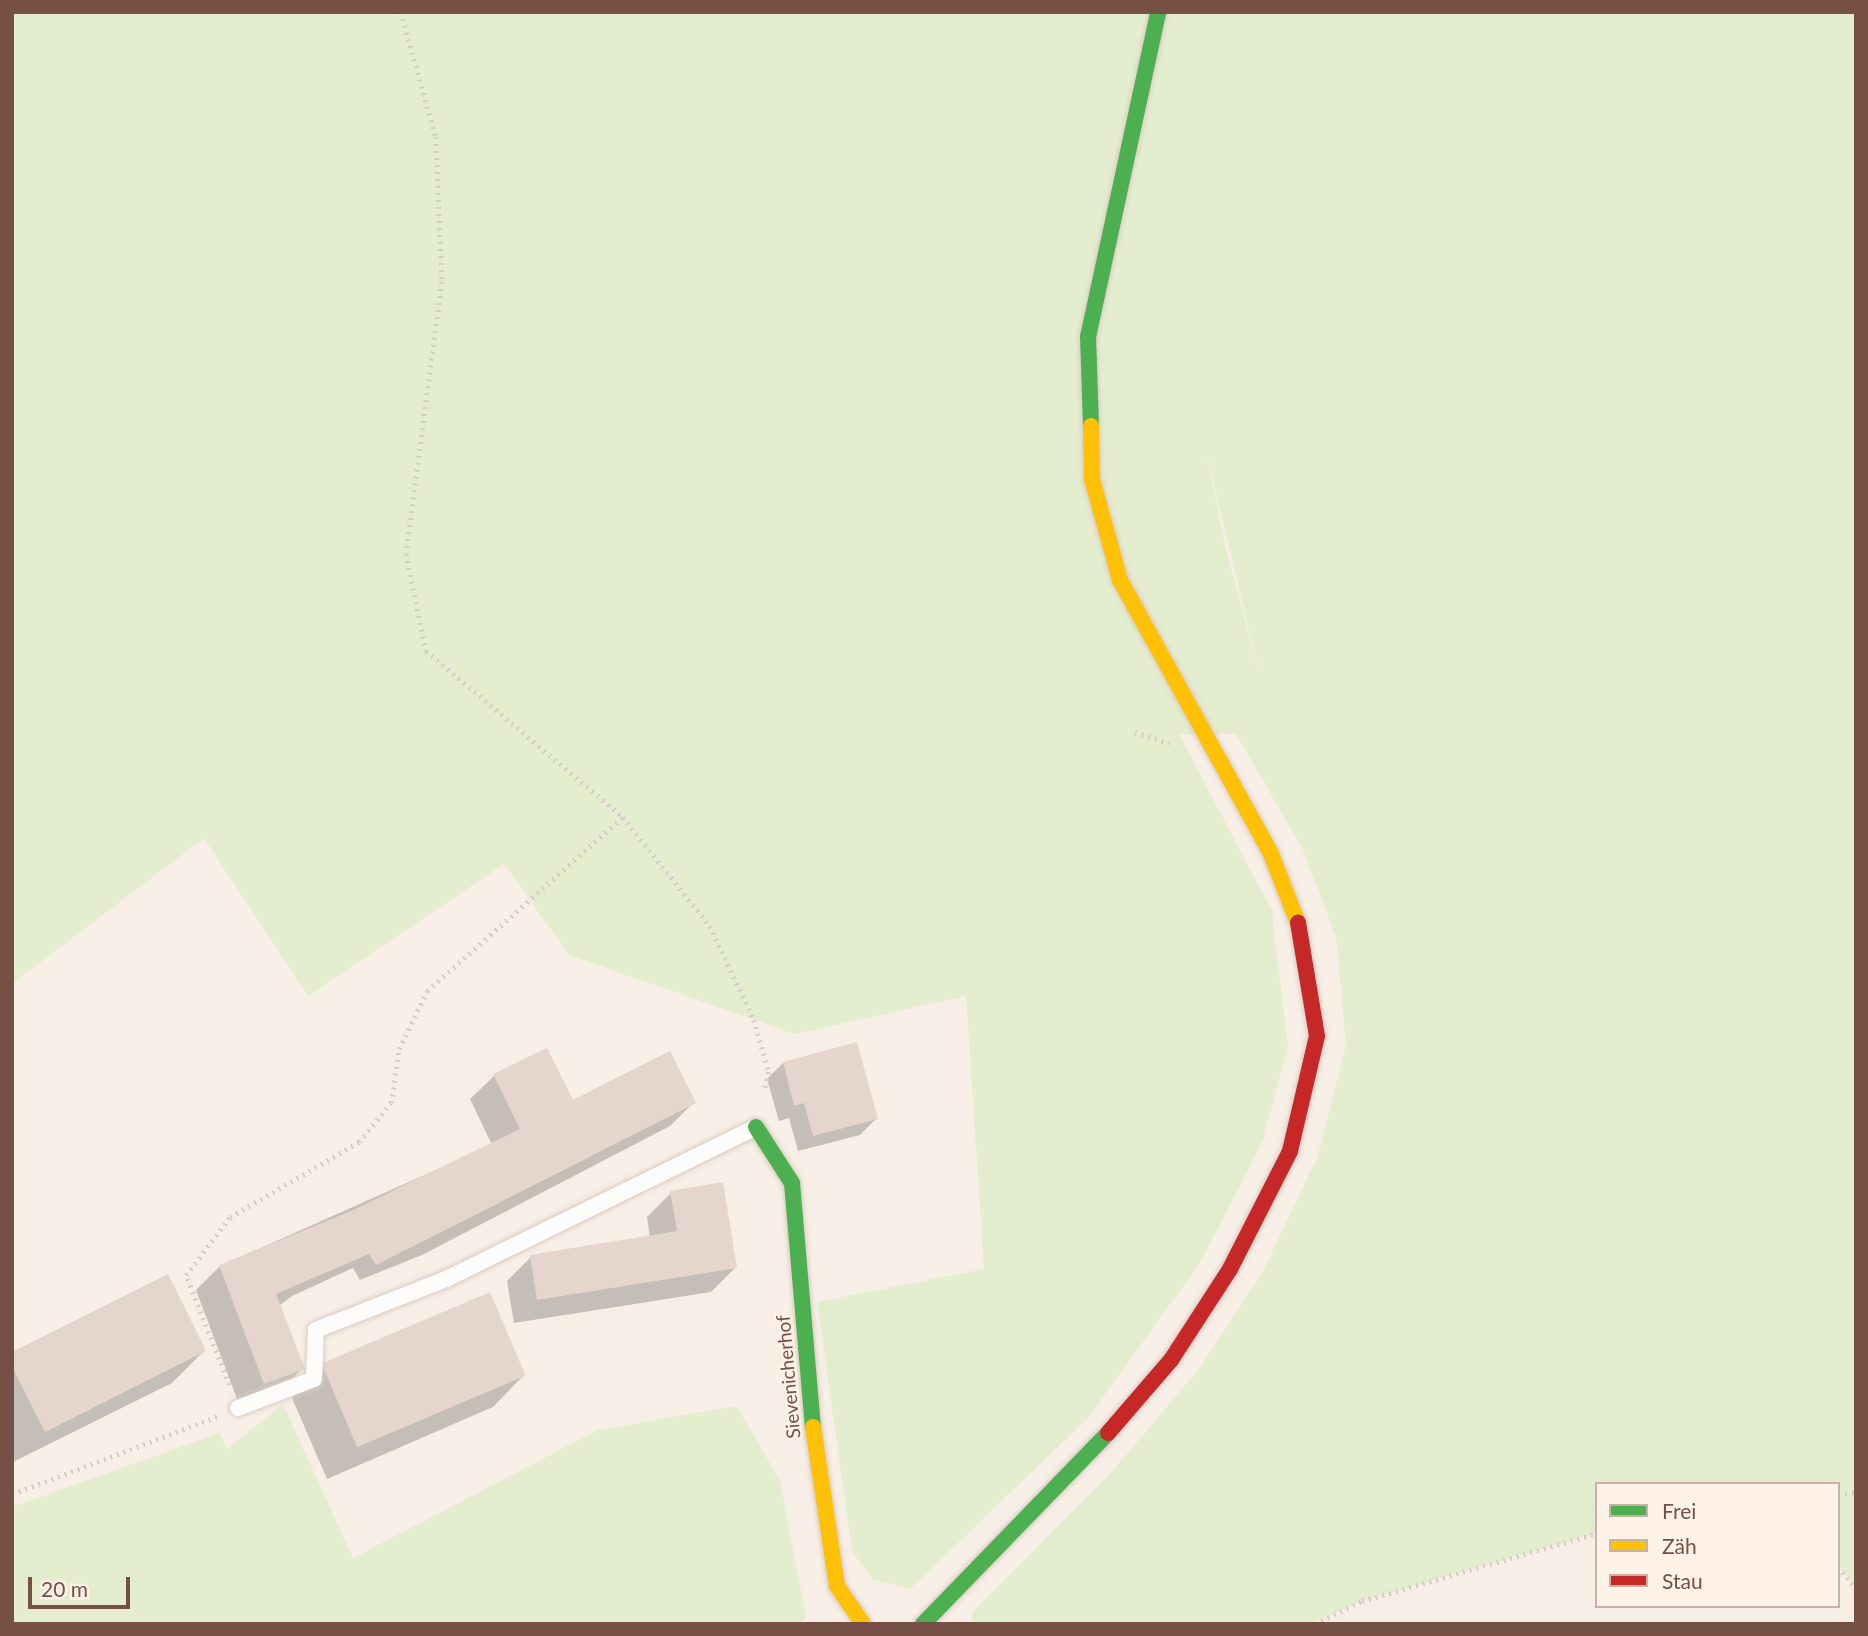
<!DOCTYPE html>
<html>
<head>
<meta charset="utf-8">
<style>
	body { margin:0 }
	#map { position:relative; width:1868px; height:1636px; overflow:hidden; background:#f7eee6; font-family:Lato,sans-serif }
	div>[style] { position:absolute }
	.green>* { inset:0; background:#e5edcf }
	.shadow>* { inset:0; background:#0003 }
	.building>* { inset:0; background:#e4d5cd; transform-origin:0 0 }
	.path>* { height:4.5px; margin-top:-2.25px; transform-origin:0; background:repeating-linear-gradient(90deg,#d8ccc8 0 2px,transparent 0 7px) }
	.roads { filter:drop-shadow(0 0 2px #d8cbc4) drop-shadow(0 0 2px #d8cbc4) }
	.lane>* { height:16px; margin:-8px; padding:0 8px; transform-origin:8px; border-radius:8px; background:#fefcfb }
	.fast>* { height:16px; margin:-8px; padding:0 8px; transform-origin:8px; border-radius:8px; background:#4caf50 }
	.slow>* { height:16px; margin:-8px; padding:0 8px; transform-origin:8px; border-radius:8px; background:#ffc107 }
	.jam>* { height:16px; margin:-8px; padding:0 8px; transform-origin:8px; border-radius:8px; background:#c62828 }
	span { translate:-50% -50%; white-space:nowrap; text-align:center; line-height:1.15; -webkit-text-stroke:5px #fff2e7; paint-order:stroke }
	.street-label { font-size:19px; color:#765045 }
	.frame { position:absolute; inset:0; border:14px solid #765045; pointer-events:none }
	.legend { position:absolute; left:1595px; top:1482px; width:245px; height:126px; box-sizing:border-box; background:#fff2e7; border:2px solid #c8b1a6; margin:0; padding:9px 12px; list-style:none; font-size:21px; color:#765045 }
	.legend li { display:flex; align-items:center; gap:14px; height:35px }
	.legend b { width:35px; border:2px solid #c8b1a6 }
	.scale { position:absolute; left:28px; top:1577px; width:102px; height:32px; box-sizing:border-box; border:4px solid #765045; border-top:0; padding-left:9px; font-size:21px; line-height:24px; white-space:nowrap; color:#765045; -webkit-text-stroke:5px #fff2e7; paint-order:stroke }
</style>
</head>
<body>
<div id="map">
	<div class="green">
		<i style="clip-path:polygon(evenodd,12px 12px,1856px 12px,1856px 1588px,1838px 1567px,1838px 1484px,1597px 1484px,1597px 1533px,1362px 1601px,1311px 1624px,972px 1624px,973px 1612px,1116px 1467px,1199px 1369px,1263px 1271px,1317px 1158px,1346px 1046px,1336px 937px,1303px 850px,1236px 734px,1179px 734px,1272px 911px,1288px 1047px,1263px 1140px,1200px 1263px,1088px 1418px,910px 1589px,872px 1579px,852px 1551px,817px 1302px,984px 1269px,966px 996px,795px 1034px,569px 955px,504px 864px,308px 996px,204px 838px,12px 984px,12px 12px,1206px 452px,1259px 672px,1259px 673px,1226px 549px,1206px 452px)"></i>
		<i style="clip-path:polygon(283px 1404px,353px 1558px,598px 1430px,737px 1406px,780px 1481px,806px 1617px,801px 1624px,12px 1624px,12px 1507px,220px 1433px,227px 1449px)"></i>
	</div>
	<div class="shadow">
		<i style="clip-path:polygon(546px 1050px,573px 1103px,694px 1102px,670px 1126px,422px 1255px,360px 1280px,353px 1268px,292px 1296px,279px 1306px,303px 1368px,279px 1392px,240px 1407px,196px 1290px,220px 1266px,492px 1145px,470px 1099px,494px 1076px)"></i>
		<i style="clip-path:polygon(783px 1063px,876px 1119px,860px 1135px,798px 1151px,789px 1118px,779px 1121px,767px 1079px)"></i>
		<i style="clip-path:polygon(671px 1193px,735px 1268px,711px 1292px,514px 1323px,507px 1281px,531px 1257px,650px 1238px,647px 1217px)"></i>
		<i style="clip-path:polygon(204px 1351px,172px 1383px,13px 1462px,12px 1354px)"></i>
		<i style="clip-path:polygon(323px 1366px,524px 1375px,493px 1407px,327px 1479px,292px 1398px)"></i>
	</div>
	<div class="building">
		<i style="clip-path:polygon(857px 1042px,878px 1119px,813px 1136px,804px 1103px,794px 1106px,783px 1062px)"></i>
		<i style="clip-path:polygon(547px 1048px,573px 1100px,670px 1051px,696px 1103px,376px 1265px,369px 1254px,276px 1294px,305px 1369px,264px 1384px,219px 1265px,351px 1211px,520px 1129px,493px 1074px)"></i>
		<i style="clip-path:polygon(723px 1182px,737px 1268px,537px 1300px,530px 1255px,677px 1231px,670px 1191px)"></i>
		<i style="clip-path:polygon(168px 1274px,206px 1351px,45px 1432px,12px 1367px,12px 1352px)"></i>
		<i style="left:490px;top:1292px;width:91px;height:183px;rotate:67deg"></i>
	</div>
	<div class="path">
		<i style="left:401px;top:12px;width:130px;rotate:74.4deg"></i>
		<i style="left:436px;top:137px;width:145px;rotate:87.6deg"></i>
		<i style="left:442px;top:282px;width:274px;rotate:97.5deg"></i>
		<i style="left:406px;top:554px;width:99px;rotate:78.3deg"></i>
		<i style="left:426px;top:651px;width:258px;rotate:40.1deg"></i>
		<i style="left:623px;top:817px;width:139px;rotate:51.4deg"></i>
		<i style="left:710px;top:926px;width:104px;rotate:64.9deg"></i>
		<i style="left:754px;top:1020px;width:54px;rotate:73.9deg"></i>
		<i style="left:769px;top:1072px;width:21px;rotate:104deg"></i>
		<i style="left:1135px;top:732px;width:36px;rotate:19deg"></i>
		<i style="left:229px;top:1385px;width:118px;rotate:-111.4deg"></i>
		<i style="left:186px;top:1275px;width:73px;rotate:-52.8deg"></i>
		<i style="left:230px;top:1217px;width:149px;rotate:-30.2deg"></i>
		<i style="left:359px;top:1142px;width:50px;rotate:-50.6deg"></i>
		<i style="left:391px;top:1103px;width:55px;rotate:-81.6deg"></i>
		<i style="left:399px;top:1049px;width:64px;rotate:-64.2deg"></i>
		<i style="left:427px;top:991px;width:262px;rotate:-41.6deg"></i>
		<i style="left:12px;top:1494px;width:220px;rotate:-20.7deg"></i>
		<i style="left:1838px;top:1494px;width:18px;rotate:-6deg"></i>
		<i style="left:1838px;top:1567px;width:28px;rotate:49deg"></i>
		<i style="left:1315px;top:1624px;width:52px;rotate:-26.1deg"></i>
		<i style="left:1362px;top:1601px;width:245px;rotate:-16.1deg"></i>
	</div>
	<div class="roads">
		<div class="lane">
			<i style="left:238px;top:1408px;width:81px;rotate:-20.9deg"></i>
			<i style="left:314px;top:1379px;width:49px;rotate:-87.7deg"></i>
			<i style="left:316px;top:1330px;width:140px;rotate:-21.4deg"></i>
			<i style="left:446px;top:1279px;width:345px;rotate:-26.1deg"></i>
		</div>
		<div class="fast">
			<i style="left:1091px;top:426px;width:89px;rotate:-91.9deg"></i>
			<i style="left:1088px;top:337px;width:332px;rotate:-77.8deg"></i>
			<i style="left:756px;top:1127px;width:67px;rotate:57.3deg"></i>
			<i style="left:792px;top:1183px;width:245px;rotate:85.1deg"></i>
			<i style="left:923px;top:1624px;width:266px;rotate:-45.9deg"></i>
		</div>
		<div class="slow">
			<i style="left:1091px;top:426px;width:53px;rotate:88.9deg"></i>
			<i style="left:1092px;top:479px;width:105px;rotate:74.5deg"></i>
			<i style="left:1120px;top:580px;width:313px;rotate:61.1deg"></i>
			<i style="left:1271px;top:854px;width:74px;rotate:68.6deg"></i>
			<i style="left:813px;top:1427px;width:161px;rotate:81.4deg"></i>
			<i style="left:837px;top:1586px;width:46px;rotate:55.6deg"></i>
		</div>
		<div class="jam">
			<i style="left:1108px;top:1433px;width:96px;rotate:-49.2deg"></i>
			<i style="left:1171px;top:1360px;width:108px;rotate:-57deg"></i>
			<i style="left:1230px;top:1269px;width:132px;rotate:-63deg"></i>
			<i style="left:1290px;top:1151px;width:118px;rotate:-76.8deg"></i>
			<i style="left:1317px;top:1036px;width:115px;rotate:-99.5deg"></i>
		</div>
	</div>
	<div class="street-label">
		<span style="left:788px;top:1377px;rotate:-95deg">Sievenicherhof</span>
	</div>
	<div class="frame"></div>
	<ul class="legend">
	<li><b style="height:9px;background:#4caf50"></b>Frei</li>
	<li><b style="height:9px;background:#ffc107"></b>Zäh</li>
	<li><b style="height:9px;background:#c62828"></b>Stau</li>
	</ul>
	<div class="scale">20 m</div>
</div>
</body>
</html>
